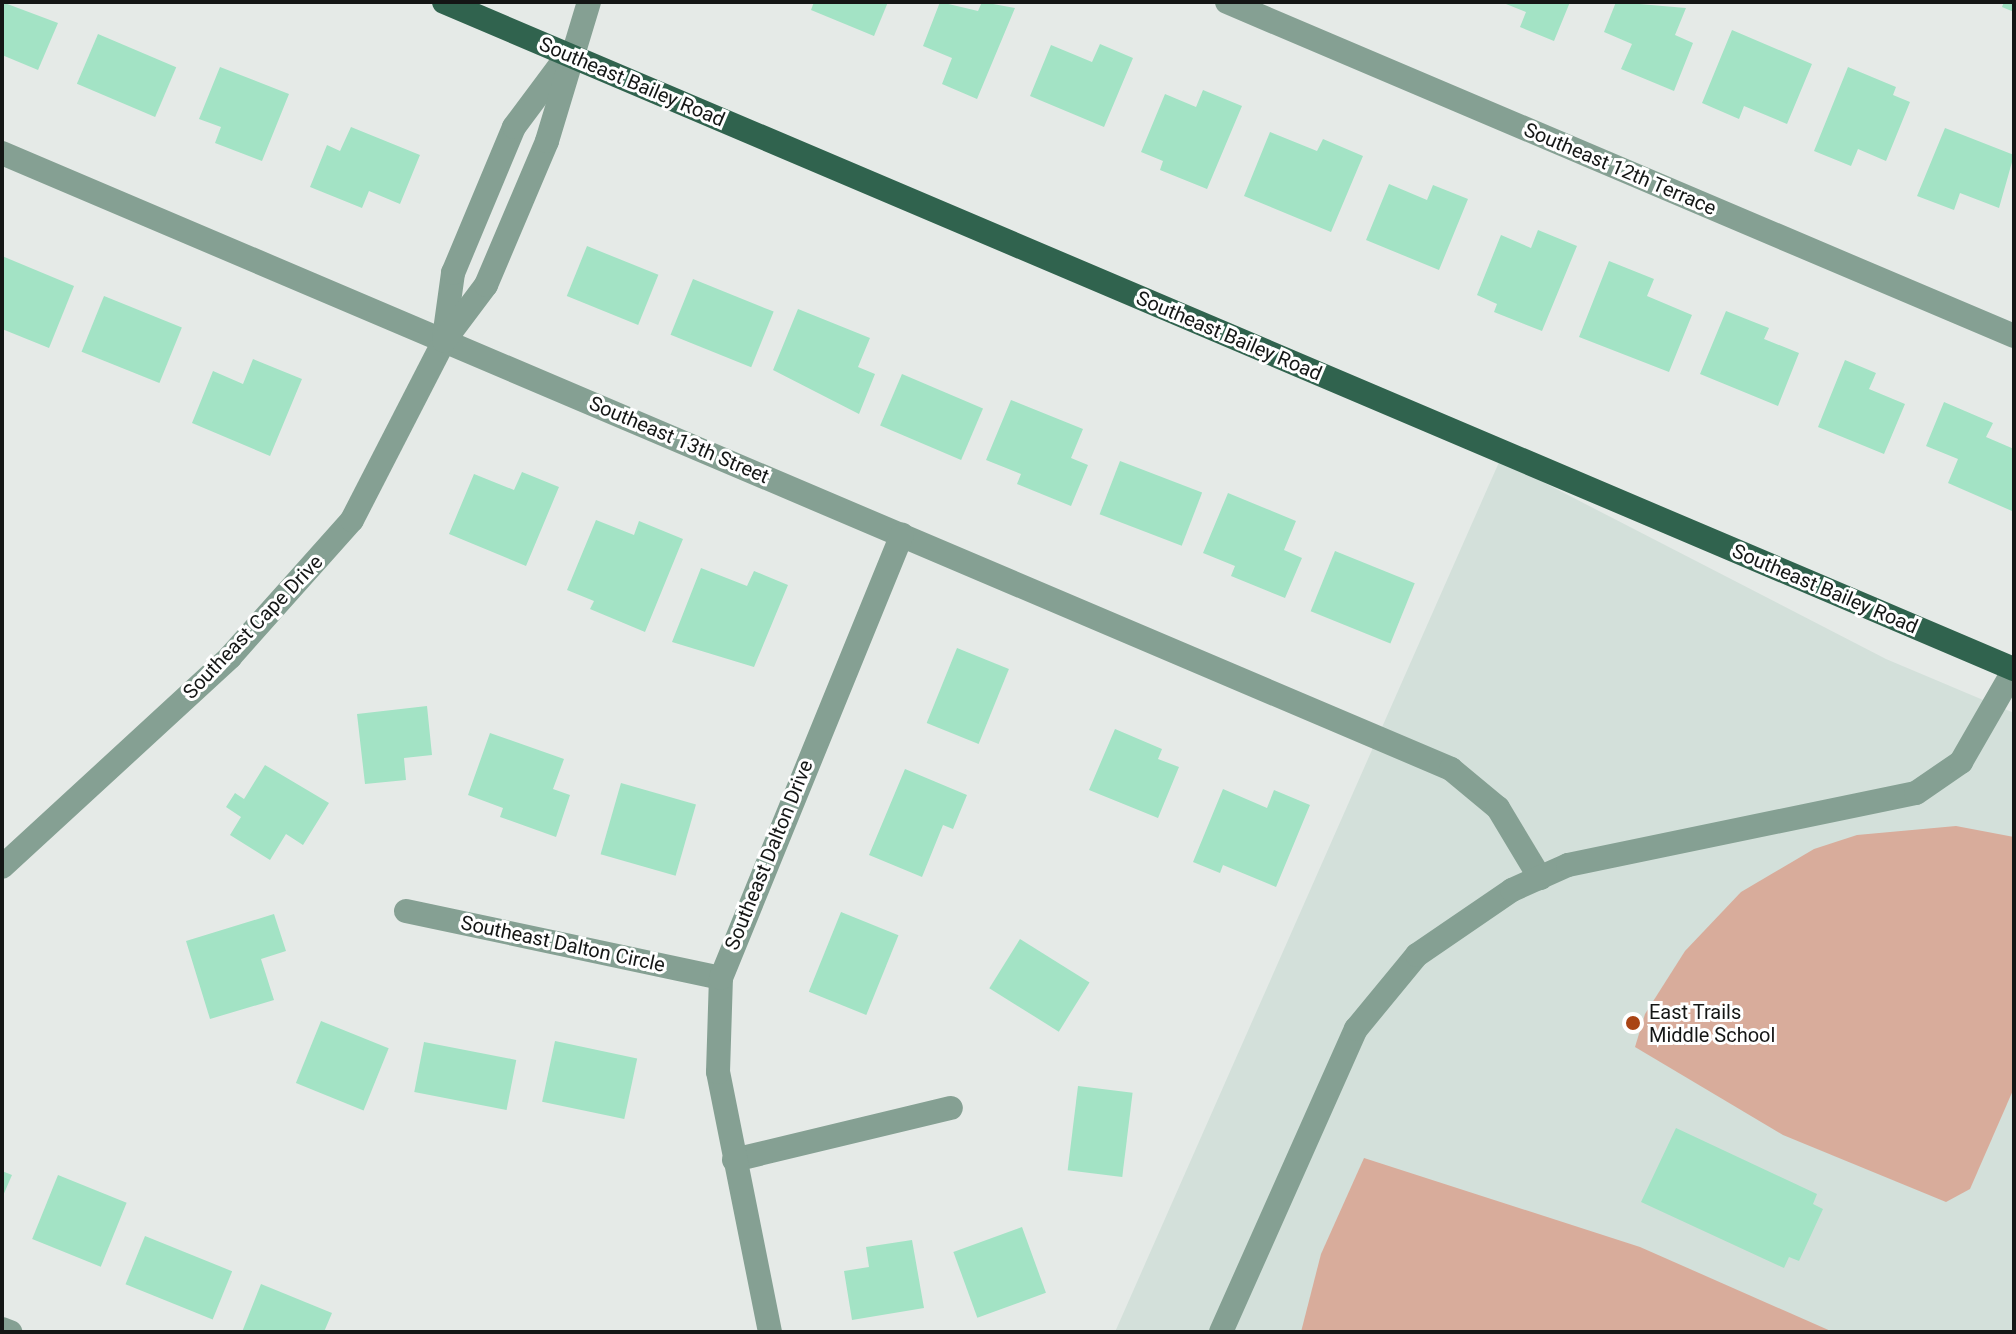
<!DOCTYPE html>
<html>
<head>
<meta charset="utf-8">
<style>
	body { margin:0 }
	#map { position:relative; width:2016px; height:1334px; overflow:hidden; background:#e5eae7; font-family:Roboto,sans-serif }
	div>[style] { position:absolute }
	.built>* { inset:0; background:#d3e0da }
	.green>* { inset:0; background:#d8ac9b }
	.building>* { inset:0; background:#a3e3c5; transform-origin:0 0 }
	.minor>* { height:24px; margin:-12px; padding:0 12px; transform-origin:12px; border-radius:12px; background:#85a093 }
	.major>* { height:24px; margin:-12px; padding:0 12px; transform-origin:12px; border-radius:12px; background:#30634e }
	.dots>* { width:22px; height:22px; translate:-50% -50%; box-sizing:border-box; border:4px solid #fff; border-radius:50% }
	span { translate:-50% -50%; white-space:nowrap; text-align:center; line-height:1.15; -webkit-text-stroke:6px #fff; paint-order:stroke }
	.street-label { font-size:20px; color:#141615 }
	.poi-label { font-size:20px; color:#141615 }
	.left { translate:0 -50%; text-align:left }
	.frame { position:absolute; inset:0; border:4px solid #141615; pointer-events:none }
</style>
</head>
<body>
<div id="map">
	<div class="built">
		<i style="clip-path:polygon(1500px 460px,1886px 659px,2014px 713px,2014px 1332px,1115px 1332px)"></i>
	</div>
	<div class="green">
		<i style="clip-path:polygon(1956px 826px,2014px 837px,2014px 1088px,1970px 1189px,1946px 1202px,1783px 1135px,1635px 1047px,1645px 1014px,1685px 951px,1741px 892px,1814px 849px,1857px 835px)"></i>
		<i style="clip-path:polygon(1364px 1158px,1640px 1247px,1833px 1332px,1301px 1332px,1321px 1254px)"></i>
	</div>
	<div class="building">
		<i style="clip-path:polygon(2px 2px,58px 23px,38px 70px,2px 55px)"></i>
		<i style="clip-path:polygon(814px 2px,888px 2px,874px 36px,811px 10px)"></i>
		<i style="clip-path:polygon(940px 2px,978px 11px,982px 2px,1015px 8px,977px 99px,942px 84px,952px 58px,923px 46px)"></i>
		<i style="clip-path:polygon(1501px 2px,1570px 2px,1554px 41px,1520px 27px,1526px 12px)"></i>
		<i style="clip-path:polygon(1616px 2px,1686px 8px,1675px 35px,1693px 43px,1674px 91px,1621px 69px,1632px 44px,1604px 32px)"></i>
		<i style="clip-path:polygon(2004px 2px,2014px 2px,2014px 12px,2002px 7px)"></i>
		<i style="clip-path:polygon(1732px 30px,1812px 64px,1787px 124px,1744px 106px,1739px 119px,1702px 103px)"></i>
		<i style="left:98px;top:34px;width:85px;height:54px;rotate:23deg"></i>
		<i style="clip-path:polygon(1100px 44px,1133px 58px,1104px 127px,1030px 96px,1051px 45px,1092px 62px)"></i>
		<i style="clip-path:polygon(220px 67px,289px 94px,262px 161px,215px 143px,221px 127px,199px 119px)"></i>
		<i style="clip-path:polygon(1848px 67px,1896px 87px,1893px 95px,1910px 102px,1886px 161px,1858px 149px,1851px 166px,1814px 151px)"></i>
		<i style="clip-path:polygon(1203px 90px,1242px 106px,1207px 189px,1160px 170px,1163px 161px,1141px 152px,1165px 94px,1196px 107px)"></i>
		<i style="clip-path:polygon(351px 127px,420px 155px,400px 204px,369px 191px,362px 208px,310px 187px,327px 145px,340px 151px)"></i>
		<i style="clip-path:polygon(1945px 128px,2014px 155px,1999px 208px,1960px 193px,1954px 210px,1917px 196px)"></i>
		<i style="clip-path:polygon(1270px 132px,1317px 151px,1323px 139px,1363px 156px,1331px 232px,1244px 196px)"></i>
		<i style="clip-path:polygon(1389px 184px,1427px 200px,1433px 185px,1468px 199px,1439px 270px,1366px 240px)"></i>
		<i style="clip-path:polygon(1538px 230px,1577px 246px,1542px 331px,1494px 312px,1497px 304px,1477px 295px,1501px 235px,1531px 248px)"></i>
		<i style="left:587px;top:246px;width:77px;height:54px;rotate:22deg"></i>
		<i style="clip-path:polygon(2px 256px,74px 286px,49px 348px,2px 329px)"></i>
		<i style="clip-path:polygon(1609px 261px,1654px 279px,1647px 296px,1692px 315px,1669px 372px,1579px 337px)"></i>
		<i style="left:693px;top:279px;width:87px;height:60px;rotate:22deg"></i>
		<i style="left:104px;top:296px;width:84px;height:60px;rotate:22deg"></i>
		<i style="clip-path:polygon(798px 309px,870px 338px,858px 367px,875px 374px,859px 414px,773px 370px)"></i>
		<i style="clip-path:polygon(1726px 311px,1769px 328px,1764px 339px,1799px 353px,1778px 406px,1700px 374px)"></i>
		<i style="clip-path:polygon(253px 359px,302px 379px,270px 456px,192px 423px,213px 371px,243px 384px)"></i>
		<i style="clip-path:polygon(1845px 360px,1876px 373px,1869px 389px,1905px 404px,1884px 454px,1818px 427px)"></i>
		<i style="left:902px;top:374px;width:88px;height:56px;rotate:23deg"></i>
		<i style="clip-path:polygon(1011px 400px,1083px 429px,1071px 458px,1088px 465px,1071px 506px,1017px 484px,1021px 474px,986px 460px)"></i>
		<i style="clip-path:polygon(1944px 402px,1993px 423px,1986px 437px,2014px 449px,2012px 511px,1948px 483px,1958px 459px,1926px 446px)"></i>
		<i style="left:1120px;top:461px;width:88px;height:57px;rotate:21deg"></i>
		<i style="clip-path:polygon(522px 472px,559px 487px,526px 566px,449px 534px,474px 474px,514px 490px)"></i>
		<i style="clip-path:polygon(1228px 493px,1296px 521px,1284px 550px,1302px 558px,1285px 598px,1231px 576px,1235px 566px,1203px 553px)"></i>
		<i style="clip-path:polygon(596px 520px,634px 535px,639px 521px,683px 539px,645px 632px,590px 609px,594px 601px,567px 590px)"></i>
		<i style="left:1335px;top:551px;width:86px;height:65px;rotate:22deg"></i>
		<i style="clip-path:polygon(701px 568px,747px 586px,754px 571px,788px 585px,754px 667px,672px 642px)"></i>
		<i style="left:957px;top:648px;width:56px;height:81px;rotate:22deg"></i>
		<i style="clip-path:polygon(427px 706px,432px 755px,404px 758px,406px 780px,365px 784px,357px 714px)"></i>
		<i style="clip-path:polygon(1115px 729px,1162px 749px,1158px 759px,1179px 767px,1158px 818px,1089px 790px)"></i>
		<i style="clip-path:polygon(490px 733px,564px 759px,553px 789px,570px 795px,556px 837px,500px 817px,503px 808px,468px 795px)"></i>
		<i style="clip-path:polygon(265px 765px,329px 803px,303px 845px,286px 834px,270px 860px,230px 835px,241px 817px,226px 807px,235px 793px,244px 799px)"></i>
		<i style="clip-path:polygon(905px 769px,967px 795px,953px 829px,943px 825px,922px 877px,869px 855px)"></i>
		<i style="left:621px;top:783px;width:78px;height:74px;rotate:16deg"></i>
		<i style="clip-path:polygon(1223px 789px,1267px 808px,1274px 790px,1310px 805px,1276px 887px,1223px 865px,1220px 873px,1193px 862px)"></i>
		<i style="left:841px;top:912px;width:62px;height:86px;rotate:22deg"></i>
		<i style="clip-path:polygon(274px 914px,286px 951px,261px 959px,274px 1000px,210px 1019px,186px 941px)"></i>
		<i style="left:1020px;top:939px;width:82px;height:58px;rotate:32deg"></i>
		<i style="left:321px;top:1021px;width:73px;height:67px;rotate:22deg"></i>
		<i style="left:555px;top:1041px;width:84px;height:62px;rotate:12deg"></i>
		<i style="left:424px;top:1042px;width:94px;height:51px;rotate:11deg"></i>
		<i style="left:1078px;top:1086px;width:55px;height:85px;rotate:7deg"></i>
		<i style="clip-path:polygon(1676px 1128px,1817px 1194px,1813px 1204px,1823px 1209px,1799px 1261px,1789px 1257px,1784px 1268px,1641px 1202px)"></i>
		<i style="clip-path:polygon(2px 1171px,12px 1175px,2px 1198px)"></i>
		<i style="left:58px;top:1175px;width:74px;height:69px;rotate:22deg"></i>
		<i style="left:1022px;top:1227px;width:70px;height:73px;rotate:70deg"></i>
		<i style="left:145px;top:1236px;width:94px;height:52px;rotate:22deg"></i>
		<i style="clip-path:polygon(912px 1240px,924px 1308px,852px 1320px,844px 1271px,869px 1267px,866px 1247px)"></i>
		<i style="clip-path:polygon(261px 1284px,332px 1313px,324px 1332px,242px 1332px)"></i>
	</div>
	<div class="minor">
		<i style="left:1227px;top:2px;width:855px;rotate:23deg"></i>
		<i style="left:2px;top:153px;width:1575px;rotate:23.03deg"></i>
		<i style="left:1451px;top:769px;width:61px;rotate:39.7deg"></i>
		<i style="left:1498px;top:808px;width:82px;rotate:59deg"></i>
		<i style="left:444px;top:338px;width:66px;rotate:-82.1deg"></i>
		<i style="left:453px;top:273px;width:158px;rotate:-67.3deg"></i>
		<i style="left:514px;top:127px;width:79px;rotate:-53.3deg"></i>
		<i style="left:2px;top:867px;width:310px;rotate:-42.6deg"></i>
		<i style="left:230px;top:657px;width:183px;rotate:-48.3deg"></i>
		<i style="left:352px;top:520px;width:201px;rotate:-62.8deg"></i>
		<i style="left:444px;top:341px;width:70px;rotate:-53.1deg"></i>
		<i style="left:486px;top:285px;width:156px;rotate:-67deg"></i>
		<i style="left:547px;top:141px;width:145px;rotate:-73.2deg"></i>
		<i style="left:406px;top:911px;width:322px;rotate:12deg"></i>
		<i style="left:734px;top:1160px;width:223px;rotate:-13.5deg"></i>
		<i style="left:2px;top:1329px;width:9px;rotate:21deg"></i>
		<i style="left:770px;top:1332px;width:265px;rotate:-101.3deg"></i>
		<i style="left:718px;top:1072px;width:94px;rotate:-88.2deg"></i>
		<i style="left:721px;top:978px;width:479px;rotate:-67.8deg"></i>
		<i style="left:1221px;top:1332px;width:332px;rotate:-66deg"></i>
		<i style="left:1356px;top:1029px;width:96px;rotate:-50.5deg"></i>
		<i style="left:1417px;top:955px;width:115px;rotate:-34.4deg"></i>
		<i style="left:1512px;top:890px;width:61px;rotate:-24.1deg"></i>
		<i style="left:1568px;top:865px;width:355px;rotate:-11.7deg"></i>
		<i style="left:1916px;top:793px;width:55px;rotate:-34.6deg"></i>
		<i style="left:1961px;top:762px;width:106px;rotate:-60.1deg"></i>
	</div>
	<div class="major">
		<i style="left:444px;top:2px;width:1706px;rotate:23.02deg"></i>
	</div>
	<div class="dots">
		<i style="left:1633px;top:1023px;background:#a94414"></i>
	</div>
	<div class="street-label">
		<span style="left:632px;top:82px;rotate:23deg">Southeast Bailey Road</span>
		<span style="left:1620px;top:169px;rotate:23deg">Southeast 12th Terrace</span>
		<span style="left:1229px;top:336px;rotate:23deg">Southeast Bailey Road</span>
		<span style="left:679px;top:440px;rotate:23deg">Southeast 13th Street</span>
		<span style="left:1825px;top:589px;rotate:23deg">Southeast Bailey Road</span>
		<span style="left:253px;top:627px;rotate:-46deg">Southeast Cape Drive</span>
		<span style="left:769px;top:855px;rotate:-68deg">Southeast Dalton Drive</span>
		<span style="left:563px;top:944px;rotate:12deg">Southeast Dalton Circle</span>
	</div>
	<div class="poi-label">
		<span class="left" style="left:1649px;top:1024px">East Trails<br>Middle School</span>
	</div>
	<div class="frame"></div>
</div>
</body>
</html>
